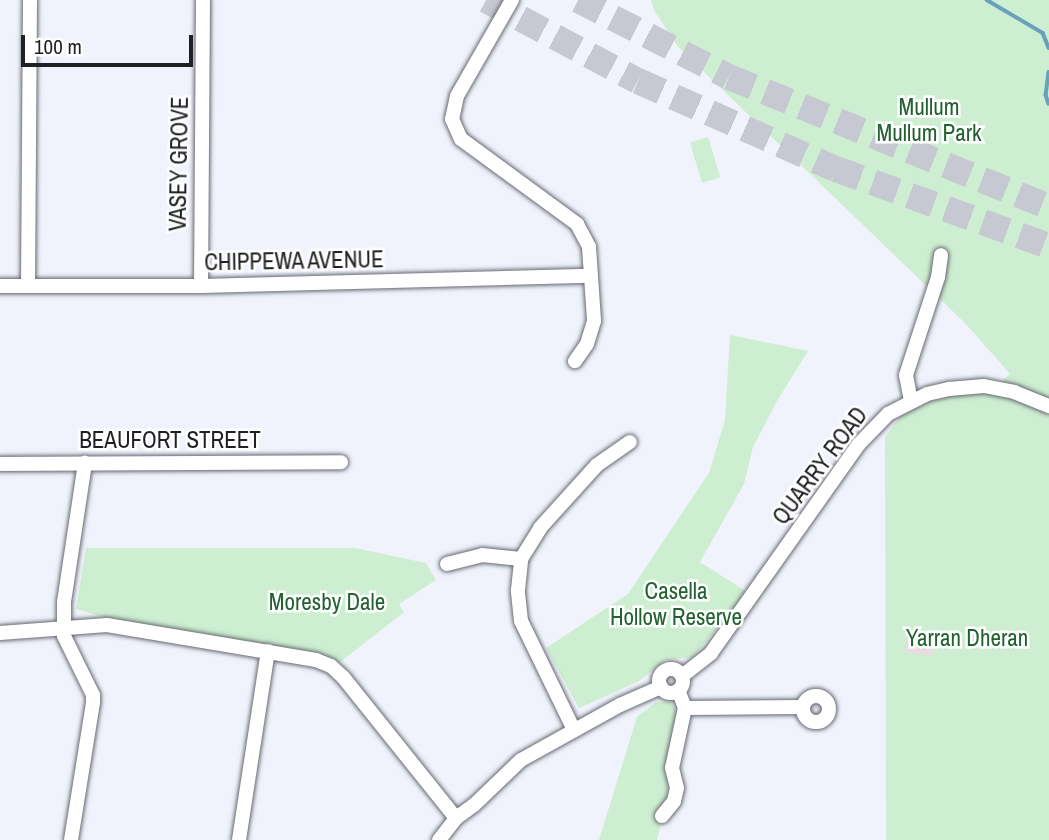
<!DOCTYPE html>
<html>
<head>
<meta charset="utf-8">
<style>
	body { margin:0 }
	#map { position:relative; width:1049px; height:840px; overflow:hidden; background:#f0f3fc; font-family:"Archivo Narrow",sans-serif }
	div>[style] { position:absolute }
	.green>* { inset:0; background:#cdeed0; transform-origin:0 0 }
	.stream>* { height:3.5px; margin:-1.75px; padding:0 1.75px; transform-origin:1.75px; border-radius:1.75px; background:#69a1bd }
	.building>* { inset:0; background:#e7dcdf; transform-origin:0 0 }
	.motorway-tunnel>* { height:26px; margin-top:-13px; transform-origin:0; background:repeating-linear-gradient(90deg,#c6c9d1 0 26px,transparent 0 39px) }
	.roads { filter:drop-shadow(0 0 2px #686a72) drop-shadow(0 0 2px #686a72) }
	.minor>* { height:14px; margin:-7px; padding:0 7px; transform-origin:7px; border-radius:7px; background:#fff }
	.minor>.ring { margin:-7px; padding:0; box-sizing:content-box; background:none; border:14px solid #fff; border-radius:50% }
	span { translate:-50% -50%; white-space:nowrap; text-align:center; line-height:1.15; -webkit-text-stroke:5px #fff; paint-order:stroke }
	.park-label { font-size:23px; color:#226130 }
	.street-label { font-size:23px; color:#202124 }
	.scale { position:absolute; left:21px; top:35px; width:172px; height:32px; box-sizing:border-box; border:4px solid #202124; border-top:0; padding-left:9px; font-size:21px; line-height:24px; white-space:nowrap; color:#202124; -webkit-text-stroke:5px #fff; paint-order:stroke }
</style>
</head>
<body>
<div id="map">
	<div class="green">
		<i style="clip-path:polygon(651px 0,1049px 0,1049px 840px,886px 840px,885px 437px,904px 411px,953px 394px,989px 393px,1010px 374px,965px 323px,678px 47px,654px 10px)"></i>
		<i style="left:708px;top:137px;width:42px;height:19px;rotate:73deg"></i>
		<i style="clip-path:polygon(730px 335px,808px 351px,777px 401px,753px 447px,744px 484px,700px 562px,747px 592px,693px 657px,665px 660px,639px 681px,579px 708px,546px 648px,628px 594px,709px 473px,725px 420px)"></i>
		<i style="clip-path:polygon(86px 548px,355px 548px,426px 563px,436px 580px,399px 604px,404px 612px,339px 663px,329px 657px,278px 647px,117px 621px,76px 609px)"></i>
		<i style="clip-path:polygon(656px 702px,671px 702px,677px 715px,669px 751px,667px 798px,657px 840px,599px 840px,637px 717px)"></i>
	</div>
	<div class="stream">
		<i style="left:987px;top:0;width:65px;rotate:30.5deg"></i>
		<i style="left:1043px;top:33px;width:16px;rotate:68deg"></i>
		<i style="left:1049px;top:72px;width:23px;rotate:97deg"></i>
		<i style="left:1046px;top:95px;width:9px;rotate:72deg"></i>
	</div>
	<div class="building">
		<i style="left:907px;top:632px;width:28px;height:21px;rotate:6deg"></i>
	</div>
	<div class="motorway-tunnel">
		<i style="left:486px;top:0;width:172px;rotate:28.1deg"></i>
		<i style="left:638px;top:81px;width:217px;rotate:24deg"></i>
		<i style="left:836px;top:169px;width:226px;rotate:19.9deg"></i>
		<i style="left:578px;top:0;width:169px;rotate:27deg"></i>
		<i style="left:729px;top:77px;width:345px;rotate:22.1deg"></i>
	</div>
	<div class="roads">
		<div class="minor">
			<i style="left:512px;top:0;width:111px;rotate:119.8deg"></i>
			<i style="left:457px;top:96px;width:24px;rotate:102deg"></i>
			<i style="left:452px;top:119px;width:22px;rotate:66deg"></i>
			<i style="left:461px;top:139px;width:144px;rotate:36.2deg"></i>
			<i style="left:577px;top:224px;width:26px;rotate:62deg"></i>
			<i style="left:589px;top:247px;width:74px;rotate:86.1deg"></i>
			<i style="left:594px;top:321px;width:24px;rotate:107deg"></i>
			<i style="left:587px;top:344px;width:21px;rotate:125deg"></i>
			<i style="left:0;top:286px;width:201px"></i>
			<i style="left:201px;top:286px;width:389px;rotate:-1.5deg"></i>
			<i style="left:28px;top:286px;width:286px;rotate:-89.6deg"></i>
			<i style="left:201px;top:286px;width:286px;rotate:-89.6deg"></i>
			<i style="left:911px;top:401px;width:26px;rotate:-101deg"></i>
			<i style="left:906px;top:375px;width:103px;rotate:-71.9deg"></i>
			<i style="left:938px;top:277px;width:22px;rotate:-82deg"></i>
			<i style="left:0;top:464px;width:341px;rotate:-0.3deg"></i>
			<i style="left:447px;top:564px;width:36px;rotate:-14deg"></i>
			<i style="left:482px;top:555px;width:39px;rotate:6deg"></i>
			<i style="left:0;top:633px;width:107px;rotate:-4.3deg"></i>
			<i style="left:107px;top:625px;width:212px;rotate:9.5deg"></i>
			<i style="left:316px;top:660px;width:16px;rotate:22deg"></i>
			<i style="left:331px;top:666px;width:16px;rotate:43deg"></i>
			<i style="left:343px;top:677px;width:181px;rotate:51.3deg"></i>
			<i class="ring" style="left:659px;top:669px;width:10px;height:10px"></i>
			<i style="left:682px;top:676px;width:37px;rotate:-38deg"></i>
			<i style="left:711px;top:653px;width:256px;rotate:-54.7deg"></i>
			<i style="left:859px;top:444px;width:42px;rotate:-46deg"></i>
			<i style="left:888px;top:414px;width:44px;rotate:-27.1deg"></i>
			<i style="left:927px;top:394px;width:23px;rotate:-13deg"></i>
			<i style="left:949px;top:389px;width:35px;rotate:-5deg"></i>
			<i style="left:984px;top:386px;width:31px;rotate:11deg"></i>
			<i style="left:1014px;top:392px;width:38px;rotate:22deg"></i>
			<i class="ring" style="left:803px;top:696px;width:12px;height:12px"></i>
			<i style="left:685px;top:708px;width:118px;rotate:-0.5deg"></i>
			<i style="left:574px;top:730px;width:121px;rotate:-115.9deg"></i>
			<i style="left:521px;top:621px;width:31px;rotate:-96deg"></i>
			<i style="left:518px;top:590px;width:31px;rotate:-84deg"></i>
			<i style="left:521px;top:559px;width:36px;rotate:-58deg"></i>
			<i style="left:540px;top:528px;width:85px;rotate:-47.9deg"></i>
			<i style="left:597px;top:465px;width:40px;rotate:-34.9deg"></i>
			<i style="left:662px;top:816px;width:19px;rotate:-51deg"></i>
			<i style="left:674px;top:801px;width:13px;rotate:-77deg"></i>
			<i style="left:677px;top:788px;width:21px;rotate:-104deg"></i>
			<i style="left:672px;top:768px;width:61px;rotate:-77.8deg"></i>
			<i style="left:685px;top:708px;width:19px;rotate:-111deg"></i>
			<i style="left:71px;top:840px;width:140px;rotate:-80.9deg"></i>
			<i style="left:93px;top:702px;width:7px;rotate:-90deg"></i>
			<i style="left:93px;top:695px;width:66px;rotate:-116.2deg"></i>
			<i style="left:64px;top:636px;width:34px;rotate:-90deg"></i>
			<i style="left:64px;top:602px;width:141px;rotate:-81.4deg"></i>
			<i style="left:239px;top:840px;width:191px;rotate:-81.3deg"></i>
			<i style="left:439px;top:840px;width:28px;rotate:-52deg"></i>
			<i style="left:456px;top:818px;width:22px;rotate:-36deg"></i>
			<i style="left:474px;top:805px;width:65px;rotate:-43.8deg"></i>
			<i style="left:521px;top:760px;width:113px;rotate:-29.1deg"></i>
			<i style="left:620px;top:705px;width:45px;rotate:-23.7deg"></i>
		</div>
	</div>
	<div class="park-label">
		<span style="left:929px;top:120px">Mullum<br>Mullum Park</span>
		<span style="left:676px;top:604px">Casella<br>Hollow Reserve</span>
		<span style="left:327px;top:602px">Moresby Dale</span>
		<span style="left:967px;top:638px">Yarran Dheran</span>
	</div>
	<div class="street-label">
		<span style="left:179px;top:164px;rotate:-89deg">VASEY GROVE</span>
		<span style="left:294px;top:261px;rotate:-1deg">CHIPPEWA AVENUE</span>
		<span style="left:170px;top:440px">BEAUFORT STREET</span>
		<span style="left:820px;top:466px;rotate:-53deg">QUARRY ROAD</span>
	</div>
	<div class="scale">100 m</div>
</div>
</body>
</html>
